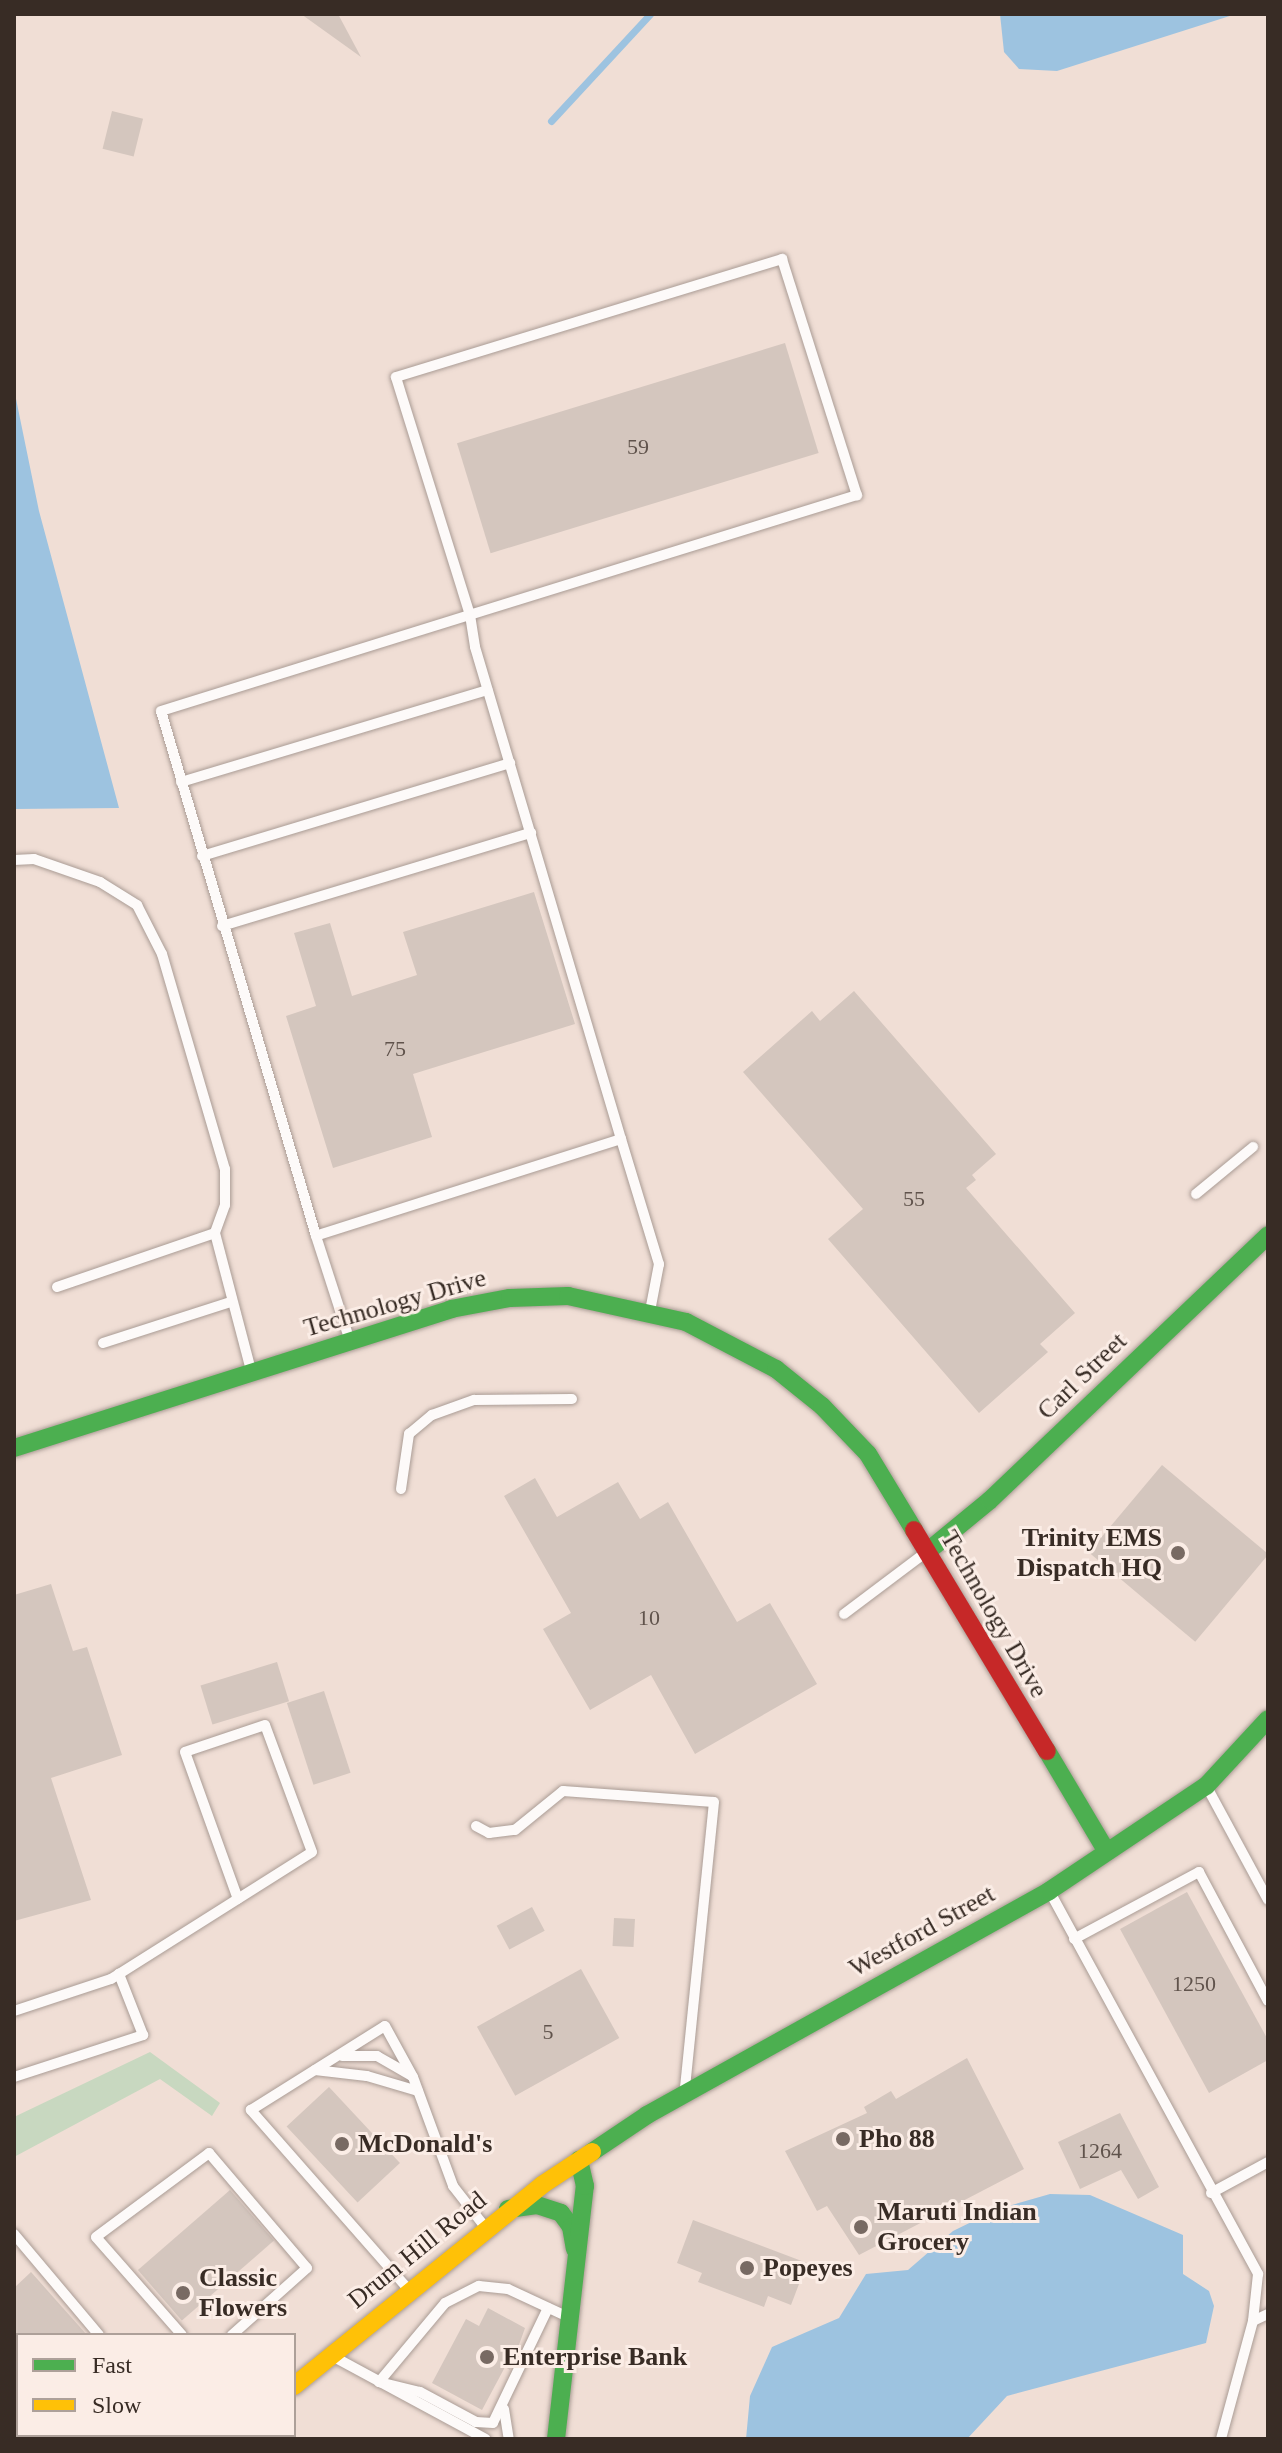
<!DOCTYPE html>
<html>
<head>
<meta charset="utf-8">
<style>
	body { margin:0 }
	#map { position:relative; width:1282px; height:2453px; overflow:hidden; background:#f0ded5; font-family:"Times New Roman",serif }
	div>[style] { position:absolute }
	.green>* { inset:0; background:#c8d8c0 }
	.water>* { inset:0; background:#9dc3e0 }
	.stream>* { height:7px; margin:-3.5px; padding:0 3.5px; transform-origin:3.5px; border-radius:3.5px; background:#9dc3e0 }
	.building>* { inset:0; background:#d4c6be; transform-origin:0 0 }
	.roads { filter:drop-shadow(0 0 2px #aa9c95) drop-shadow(0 0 2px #aa9c95) }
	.lane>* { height:10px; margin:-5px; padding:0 5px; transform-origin:5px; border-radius:5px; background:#fdfaf9 }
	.fast>* { height:18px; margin:-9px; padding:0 9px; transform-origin:9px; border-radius:9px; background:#4caf50 }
	.slow>* { height:18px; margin:-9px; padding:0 9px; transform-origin:9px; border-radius:9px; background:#ffc107 }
	.jam>* { height:18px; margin:-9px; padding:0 9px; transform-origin:9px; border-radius:9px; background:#c62828 }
	.dots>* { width:22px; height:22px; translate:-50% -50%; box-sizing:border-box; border:4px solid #fbede6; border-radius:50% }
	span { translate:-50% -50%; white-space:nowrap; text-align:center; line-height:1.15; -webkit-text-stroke:6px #fbede6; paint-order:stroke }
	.number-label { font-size:22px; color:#60534c }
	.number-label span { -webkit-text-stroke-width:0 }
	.street-label { font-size:26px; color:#382c25 }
	.poi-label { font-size:26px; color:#382c25; font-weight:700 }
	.right { translate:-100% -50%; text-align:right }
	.left { translate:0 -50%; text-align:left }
	.frame { position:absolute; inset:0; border:16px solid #382c25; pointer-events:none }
	.legend { position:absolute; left:16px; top:2333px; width:280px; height:104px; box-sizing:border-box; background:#fbede6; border:2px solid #ada099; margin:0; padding:10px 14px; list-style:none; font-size:24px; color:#382c25 }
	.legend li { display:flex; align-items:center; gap:16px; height:40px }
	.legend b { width:40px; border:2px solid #ada099 }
</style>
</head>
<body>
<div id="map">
	<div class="green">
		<i style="clip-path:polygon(150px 2052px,220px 2103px,212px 2116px,160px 2079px,14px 2157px,14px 2117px)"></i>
	</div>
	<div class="water">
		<i style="clip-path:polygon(1000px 14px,1236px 14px,1057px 71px,1019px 69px,1004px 52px)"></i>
		<i style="clip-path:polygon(14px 389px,39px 511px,119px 808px,14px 809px)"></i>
		<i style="clip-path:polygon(1050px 2194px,1090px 2195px,1183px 2235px,1183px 2274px,1209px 2291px,1214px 2306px,1206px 2343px,1007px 2396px,967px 2439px,746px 2439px,750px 2396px,772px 2347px,839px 2318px,866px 2274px,908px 2270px,953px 2231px,998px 2209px)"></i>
	</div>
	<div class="stream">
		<i style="left:551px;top:121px;width:146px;rotate:-47.2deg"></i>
	</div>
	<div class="building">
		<i style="clip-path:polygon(301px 14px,338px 14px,361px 57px)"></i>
		<i style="left:112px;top:111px;width:32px;height:39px;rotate:14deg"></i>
		<i style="left:785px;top:343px;width:115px;height:343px;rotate:73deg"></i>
		<i style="clip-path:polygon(534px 892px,575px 1024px,413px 1074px,432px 1137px,333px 1168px,286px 1016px,316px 1006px,294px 933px,330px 923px,352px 996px,417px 975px,403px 932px)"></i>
		<i style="clip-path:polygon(854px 991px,996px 1154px,972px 1175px,976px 1180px,966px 1188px,1075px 1313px,1040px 1344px,1048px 1352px,979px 1413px,828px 1239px,863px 1209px,743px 1072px,812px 1011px,820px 1021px)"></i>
		<i style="left:1162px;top:1465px;width:139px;height:114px;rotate:40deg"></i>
		<i style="clip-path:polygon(535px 1478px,557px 1517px,618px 1482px,640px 1519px,668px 1502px,737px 1622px,770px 1603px,817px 1684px,695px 1754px,651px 1675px,590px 1710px,543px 1629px,571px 1613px,504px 1496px)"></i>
		<i style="clip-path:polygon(51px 1584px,73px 1651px,87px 1647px,122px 1755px,51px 1778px,91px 1900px,14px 1921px,14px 1595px)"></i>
		<i style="left:277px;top:1662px;width:41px;height:80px;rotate:73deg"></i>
		<i style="left:324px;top:1691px;width:86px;height:39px;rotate:72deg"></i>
		<i style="clip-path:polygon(1187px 1892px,1268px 2040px,1268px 2060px,1209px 2093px,1120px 1929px)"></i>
		<i style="left:532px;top:1907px;width:27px;height:40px;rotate:62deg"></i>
		<i style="left:614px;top:1918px;width:21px;height:28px;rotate:3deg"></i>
		<i style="left:581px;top:1969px;width:79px;height:119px;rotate:61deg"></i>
		<i style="clip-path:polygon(967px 2058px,1024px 2169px,859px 2255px,827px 2206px,817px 2211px,785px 2151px,867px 2113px,864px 2107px,891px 2091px,896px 2099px)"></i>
		<i style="left:329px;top:2087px;width:104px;height:58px;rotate:47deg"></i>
		<i style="clip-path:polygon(1120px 2113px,1159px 2187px,1138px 2199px,1121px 2170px,1080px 2189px,1058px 2142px)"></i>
		<i style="left:230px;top:2190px;width:67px;height:122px;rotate:49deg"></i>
		<i style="clip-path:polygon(693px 2220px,807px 2263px,791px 2305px,768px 2296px,764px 2307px,698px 2282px,702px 2273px,677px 2263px)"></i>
		<i style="clip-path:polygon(31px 2272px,87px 2335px,14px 2335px,14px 2288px)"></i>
		<i style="clip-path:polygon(488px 2308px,525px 2328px,510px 2370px,505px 2367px,482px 2410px,432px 2383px,466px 2319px,479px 2326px)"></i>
	</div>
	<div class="roads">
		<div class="lane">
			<i style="left:181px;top:782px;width:320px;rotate:-16.7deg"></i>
			<i style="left:202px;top:856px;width:322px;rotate:-16.8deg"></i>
			<i style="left:14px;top:860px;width:20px;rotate:-3deg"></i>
			<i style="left:34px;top:859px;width:70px;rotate:19.2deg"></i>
			<i style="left:100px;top:882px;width:44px;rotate:31.9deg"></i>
			<i style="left:137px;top:905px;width:55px;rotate:63deg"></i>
			<i style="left:162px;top:954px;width:224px;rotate:73.7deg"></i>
			<i style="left:225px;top:1169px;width:36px;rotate:90deg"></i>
			<i style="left:225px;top:1205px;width:30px;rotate:110deg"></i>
			<i style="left:215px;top:1233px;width:142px;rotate:75.3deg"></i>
			<i style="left:222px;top:926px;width:323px;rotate:-16.8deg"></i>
			<i style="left:621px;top:1139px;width:131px;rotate:73.1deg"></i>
			<i style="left:659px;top:1264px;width:48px;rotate:100.8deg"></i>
			<i style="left:1196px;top:1194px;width:74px;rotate:-39.5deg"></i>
			<i style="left:316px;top:1236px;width:547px;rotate:-106.45deg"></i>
			<i style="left:161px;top:711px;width:324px;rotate:-17.3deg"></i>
			<i style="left:470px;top:615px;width:249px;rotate:-107.3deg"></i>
			<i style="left:396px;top:377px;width:404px;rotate:-17deg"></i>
			<i style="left:782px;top:259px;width:248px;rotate:72.4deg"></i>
			<i style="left:857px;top:495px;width:405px;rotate:162.8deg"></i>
			<i style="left:470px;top:615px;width:32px;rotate:81deg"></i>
			<i style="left:475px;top:647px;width:513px;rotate:73.47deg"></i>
			<i style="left:621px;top:1139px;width:320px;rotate:162.4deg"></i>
			<i style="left:316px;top:1236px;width:107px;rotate:72.1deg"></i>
			<i style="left:57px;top:1287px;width:167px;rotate:-18.9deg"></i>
			<i style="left:103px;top:1343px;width:134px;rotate:-17.8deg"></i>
			<i style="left:401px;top:1489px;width:56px;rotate:-81.7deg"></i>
			<i style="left:409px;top:1434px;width:30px;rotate:-40deg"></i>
			<i style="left:432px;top:1415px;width:45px;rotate:-19.7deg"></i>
			<i style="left:474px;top:1400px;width:98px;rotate:-0.6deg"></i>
			<i style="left:844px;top:1614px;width:101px;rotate:-37deg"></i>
			<i style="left:1208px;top:1789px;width:126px;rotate:61.6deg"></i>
			<i style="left:476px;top:1826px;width:15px;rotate:28deg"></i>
			<i style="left:489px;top:1833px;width:26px;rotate:-7deg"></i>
			<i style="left:515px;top:1830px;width:62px;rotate:-39.1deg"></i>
			<i style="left:563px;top:1791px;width:151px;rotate:4.2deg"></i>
			<i style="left:714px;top:1802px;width:287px;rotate:95.8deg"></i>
			<i style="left:1051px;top:1894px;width:433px;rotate:61.4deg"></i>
			<i style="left:1258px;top:2274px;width:47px;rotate:96.1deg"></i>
			<i style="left:1253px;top:2321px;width:122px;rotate:105.2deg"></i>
			<i style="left:1074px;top:1939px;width:142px;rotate:-28.2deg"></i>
			<i style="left:1199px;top:1872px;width:146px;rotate:61.9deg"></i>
			<i style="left:14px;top:2011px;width:102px;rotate:-18.3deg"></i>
			<i style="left:111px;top:1979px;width:9px;rotate:-32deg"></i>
			<i style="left:119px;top:1974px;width:228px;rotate:-32.3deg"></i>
			<i style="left:312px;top:1852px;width:135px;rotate:-110.3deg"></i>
			<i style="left:265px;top:1725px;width:84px;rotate:161.4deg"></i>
			<i style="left:185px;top:1752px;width:156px;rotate:70.2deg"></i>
			<i style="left:342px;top:2056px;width:35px"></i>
			<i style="left:377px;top:2056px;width:40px;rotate:29.7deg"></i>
			<i style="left:315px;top:2070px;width:52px;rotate:6.6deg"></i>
			<i style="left:367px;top:2076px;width:53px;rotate:16.4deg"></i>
			<i style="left:14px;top:2077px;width:136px;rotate:-18deg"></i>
			<i style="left:143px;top:2035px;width:66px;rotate:-111.5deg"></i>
			<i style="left:1211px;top:2193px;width:65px;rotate:-28.5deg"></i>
			<i style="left:14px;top:2234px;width:132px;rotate:49.9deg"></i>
			<i style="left:409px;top:2290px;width:240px;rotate:-131.3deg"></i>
			<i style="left:251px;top:2110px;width:158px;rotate:-32.1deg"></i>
			<i style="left:385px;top:2026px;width:58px;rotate:61.2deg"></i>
			<i style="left:413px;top:2077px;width:116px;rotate:69.8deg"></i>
			<i style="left:453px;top:2186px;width:52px;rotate:52deg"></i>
			<i style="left:548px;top:2308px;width:127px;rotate:115.6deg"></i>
			<i style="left:493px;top:2423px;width:17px;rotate:-177deg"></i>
			<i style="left:476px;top:2422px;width:64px;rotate:-151.8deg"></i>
			<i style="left:420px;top:2392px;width:42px;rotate:-166.3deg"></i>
			<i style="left:379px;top:2382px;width:103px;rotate:-50.1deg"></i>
			<i style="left:445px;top:2303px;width:38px;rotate:-27deg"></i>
			<i style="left:479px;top:2286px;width:29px;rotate:6deg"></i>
			<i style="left:508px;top:2289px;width:64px;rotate:25deg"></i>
			<i style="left:1253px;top:2321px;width:17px;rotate:-25deg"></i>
			<i style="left:182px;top:2335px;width:130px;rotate:-131.3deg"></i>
			<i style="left:96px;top:2237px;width:141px;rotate:-36.6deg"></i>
			<i style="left:209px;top:2153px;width:151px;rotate:49.6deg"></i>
			<i style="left:307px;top:2268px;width:101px;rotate:138.2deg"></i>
			<i style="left:336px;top:2358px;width:170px;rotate:28.4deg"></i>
			<i style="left:504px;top:2409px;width:30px;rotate:81deg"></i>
			<i style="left:96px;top:2439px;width:6px;rotate:-45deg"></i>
		</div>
		<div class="fast">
			<i style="left:14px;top:1448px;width:459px;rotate:-17.6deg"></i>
			<i style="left:451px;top:1309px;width:60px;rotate:-10.6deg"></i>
			<i style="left:510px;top:1298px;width:58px;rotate:-2deg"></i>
			<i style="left:568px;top:1296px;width:121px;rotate:12.4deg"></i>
			<i style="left:686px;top:1322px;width:102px;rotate:27.6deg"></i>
			<i style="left:776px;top:1369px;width:59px;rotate:38.8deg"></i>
			<i style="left:822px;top:1406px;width:66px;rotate:46.2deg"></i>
			<i style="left:868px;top:1454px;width:89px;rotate:58.8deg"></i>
			<i style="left:928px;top:1551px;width:80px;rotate:-39.4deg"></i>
			<i style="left:990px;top:1500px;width:384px;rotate:-43.6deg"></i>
			<i style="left:1047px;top:1751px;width:117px;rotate:59.3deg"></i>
			<i style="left:592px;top:2152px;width:66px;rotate:-33.9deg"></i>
			<i style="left:647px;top:2115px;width:460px;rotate:-29.1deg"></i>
			<i style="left:1049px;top:1891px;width:189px;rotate:-33.8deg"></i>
			<i style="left:1206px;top:1786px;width:91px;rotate:-47.2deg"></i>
			<i style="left:508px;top:2209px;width:29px;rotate:-8deg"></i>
			<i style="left:537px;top:2205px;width:25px;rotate:18deg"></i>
			<i style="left:561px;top:2213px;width:17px;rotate:54deg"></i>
			<i style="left:571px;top:2227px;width:22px;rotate:80deg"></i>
			<i style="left:232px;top:2439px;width:6px;rotate:-39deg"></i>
			<i style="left:556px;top:2439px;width:255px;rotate:-83.5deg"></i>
			<i style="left:585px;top:2186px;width:27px;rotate:-103deg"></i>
		</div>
		<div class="slow">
			<i style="left:294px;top:2386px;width:319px;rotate:-39deg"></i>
			<i style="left:542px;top:2185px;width:60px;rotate:-33.4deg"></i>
		</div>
		<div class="jam">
			<i style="left:914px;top:1530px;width:258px;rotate:59deg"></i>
		</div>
	</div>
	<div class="dots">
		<i style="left:1178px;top:1553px;background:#786a63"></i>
		<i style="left:843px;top:2139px;background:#786a63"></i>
		<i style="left:342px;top:2144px;background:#786a63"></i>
		<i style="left:861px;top:2227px;background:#786a63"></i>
		<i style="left:747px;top:2268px;background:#786a63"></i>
		<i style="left:183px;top:2293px;background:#786a63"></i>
		<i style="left:487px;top:2357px;background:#786a63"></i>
	</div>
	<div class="number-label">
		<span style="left:638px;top:447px">59</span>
		<span style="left:395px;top:1049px">75</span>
		<span style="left:914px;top:1199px">55</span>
		<span style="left:649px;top:1618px">10</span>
		<span style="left:1194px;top:1984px">1250</span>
		<span style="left:548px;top:2032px">5</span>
		<span style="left:1100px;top:2151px">1264</span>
	</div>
	<div class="street-label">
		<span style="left:395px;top:1303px;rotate:-16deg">Technology Drive</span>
		<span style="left:1082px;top:1376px;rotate:-44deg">Carl Street</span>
		<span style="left:994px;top:1614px;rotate:60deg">Technology Drive</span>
		<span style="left:922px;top:1931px;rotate:-29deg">Westford Street</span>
		<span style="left:417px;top:2250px;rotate:-39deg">Drum Hill Road</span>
	</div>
	<div class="poi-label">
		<span class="right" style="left:1162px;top:1553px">Trinity EMS<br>Dispatch HQ</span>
		<span class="left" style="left:859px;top:2139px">Pho 88</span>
		<span class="left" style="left:358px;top:2144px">McDonald's</span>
		<span class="left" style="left:877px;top:2227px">Maruti Indian<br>Grocery</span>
		<span class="left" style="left:763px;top:2268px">Popeyes</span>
		<span class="left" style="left:199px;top:2293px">Classic<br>Flowers</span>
		<span class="left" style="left:503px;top:2357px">Enterprise Bank</span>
	</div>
	<div class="frame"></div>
	<ul class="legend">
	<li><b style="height:10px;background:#4caf50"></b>Fast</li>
	<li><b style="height:10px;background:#ffc107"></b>Slow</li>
	</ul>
</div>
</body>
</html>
